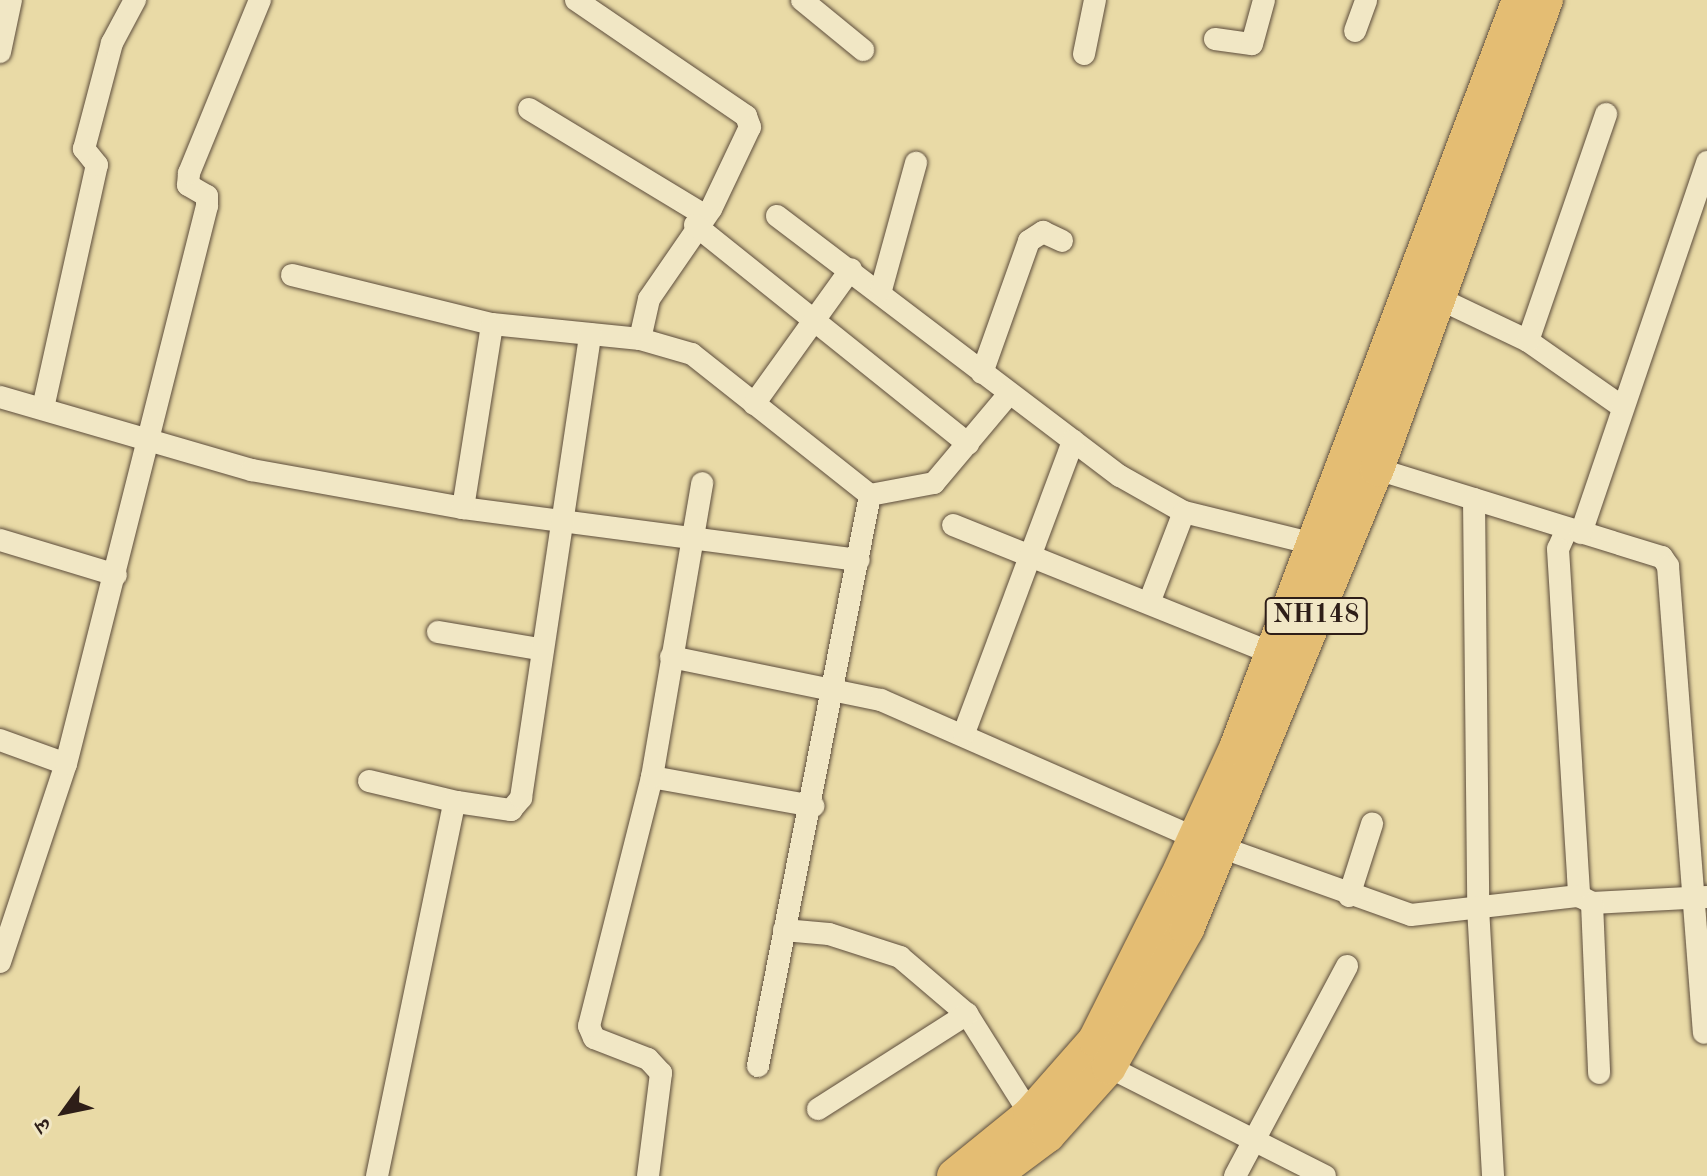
<!DOCTYPE html>
<html>
<head>
<meta charset="utf-8">
<style>
	body { margin:0 }
	#map { position:relative; width:1707px; height:1176px; overflow:hidden; background:#e9daa6; font-family:"Old Standard TT","Noto Serif Devanagari",serif }
	div>[style] { position:absolute }
	.roads { filter:drop-shadow(0 0 2px #5d4d3c) drop-shadow(0 0 2px #5d4d3c) }
	.minor>* { height:22px; margin:-11px; padding:0 11px; transform-origin:11px; border-radius:11px; background:#f1e7c5 }
	.highway>* { height:34px; margin:-17px; padding:0 17px; transform-origin:17px; border-radius:17px; background:#e4bd73 }
	span { translate:-50% -50%; white-space:nowrap; text-align:center; line-height:1.15; -webkit-text-stroke:7px #f1e7c5; paint-order:stroke }
	.shield-label span { padding:2px 6px; background:#f1e7c5; border:2px solid; border-radius:6px; -webkit-text-stroke-width:0 }
	.shield-label { font-size:26px; color:#2e1e18; font-weight:700 }
	.north { position:absolute; left:24px; top:1072px; width:80px; height:80px; -webkit-text-stroke:6px #f1e7c5; paint-order:stroke; rotate:237deg; font-size:22px; font-weight:700; line-height:32px; text-align:center; color:#2e1e18 }
	.north::after { content:''; display:block; margin:auto; width:28px; height:36px; background:#2e1e18; clip-path:polygon(50% 0,100% 100%,50% 72%,0 100%) }
</style>
</head>
<body>
<div id="map">
	<div class="roads">
		<div class="minor">
			<i style="left:576px;top:0;width:206px;rotate:34.3deg"></i>
			<i style="left:746px;top:116px;width:12px;rotate:70deg"></i>
			<i style="left:750px;top:127px;width:91px;rotate:115.4deg"></i>
			<i style="left:711px;top:209px;width:109px;rotate:124.6deg"></i>
			<i style="left:649px;top:299px;width:41px;rotate:102.7deg"></i>
			<i style="left:802px;top:0;width:79px;rotate:39.3deg"></i>
			<i style="left:1355px;top:31px;width:33px;rotate:-70deg"></i>
			<i style="left:1215px;top:39px;width:37px;rotate:8deg"></i>
			<i style="left:1252px;top:44px;width:46px;rotate:-74.7deg"></i>
			<i style="left:0;top:52px;width:53px;rotate:-78.1deg"></i>
			<i style="left:1084px;top:54px;width:55px;rotate:-78.5deg"></i>
			<i style="left:529px;top:109px;width:205px;rotate:31.2deg"></i>
			<i style="left:777px;top:216px;width:430px;rotate:37.2deg"></i>
			<i style="left:1120px;top:476px;width:73px;rotate:29.4deg"></i>
			<i style="left:1184px;top:512px;width:134px;rotate:13.8deg"></i>
			<i style="left:695px;top:225px;width:350px;rotate:38.7deg"></i>
			<i style="left:292px;top:275px;width:206px;rotate:13.8deg"></i>
			<i style="left:492px;top:324px;width:149px;rotate:5.8deg"></i>
			<i style="left:640px;top:339px;width:54px;rotate:16.1deg"></i>
			<i style="left:692px;top:354px;width:227px;rotate:38.4deg"></i>
			<i style="left:881px;top:290px;width:132px;rotate:-74.6deg"></i>
			<i style="left:1438px;top:298px;width:100px;rotate:25.5deg"></i>
			<i style="left:1528px;top:341px;width:113px;rotate:35deg"></i>
			<i style="left:1528px;top:341px;width:240px;rotate:-71deg"></i>
			<i style="left:982px;top:373px;width:140px;rotate:-70.4deg"></i>
			<i style="left:1029px;top:241px;width:17px;rotate:-33deg"></i>
			<i style="left:1043px;top:232px;width:21px;rotate:25deg"></i>
			<i style="left:0;top:397px;width:262px;rotate:16.2deg"></i>
			<i style="left:252px;top:470px;width:214px;rotate:10.2deg"></i>
			<i style="left:463px;top:508px;width:399px;rotate:7.5deg"></i>
			<i style="left:754px;top:404px;width:166px;rotate:-54.3deg"></i>
			<i style="left:43px;top:408px;width:249px;rotate:-77.5deg"></i>
			<i style="left:97px;top:165px;width:21px;rotate:-129deg"></i>
			<i style="left:84px;top:149px;width:110px;rotate:-75.2deg"></i>
			<i style="left:112px;top:43px;width:49px;rotate:-61.9deg"></i>
			<i style="left:1377px;top:469px;width:298px;rotate:17.2deg"></i>
			<i style="left:1662px;top:557px;width:11px;rotate:56deg"></i>
			<i style="left:1668px;top:566px;width:468px;rotate:85.6deg"></i>
			<i style="left:1474px;top:499px;width:408px;rotate:89.4deg"></i>
			<i style="left:1478px;top:907px;width:269px;rotate:86.8deg"></i>
			<i style="left:463px;top:508px;width:186px;rotate:-81deg"></i>
			<i style="left:953px;top:525px;width:344px;rotate:21.9deg"></i>
			<i style="left:1567px;top:529px;width:22px;rotate:114deg"></i>
			<i style="left:1558px;top:549px;width:348px;rotate:86.5deg"></i>
			<i style="left:1581px;top:533px;width:392px;rotate:-71.2deg"></i>
			<i style="left:0;top:540px;width:121px;rotate:16.8deg"></i>
			<i style="left:1149px;top:603px;width:97px;rotate:-69deg"></i>
			<i style="left:438px;top:632px;width:101px;rotate:9.6deg"></i>
			<i style="left:671px;top:657px;width:214px;rotate:11.6deg"></i>
			<i style="left:881px;top:700px;width:343px;rotate:23.7deg"></i>
			<i style="left:1195px;top:838px;width:229px;rotate:19.6deg"></i>
			<i style="left:1411px;top:915px;width:169px;rotate:-6.5deg"></i>
			<i style="left:1579px;top:896px;width:15px;rotate:28deg"></i>
			<i style="left:1592px;top:903px;width:115px;rotate:-3deg"></i>
			<i style="left:964px;top:733px;width:312px;rotate:-69.5deg"></i>
			<i style="left:0;top:740px;width:70px;rotate:20deg"></i>
			<i style="left:652px;top:777px;width:164px;rotate:10.2deg"></i>
			<i style="left:369px;top:781px;width:90px;rotate:13.4deg"></i>
			<i style="left:1349px;top:896px;width:76px;rotate:-72.3deg"></i>
			<i style="left:1592px;top:903px;width:170px;rotate:87.6deg"></i>
			<i style="left:784px;top:930px;width:45px;rotate:5.1deg"></i>
			<i style="left:829px;top:934px;width:75px;rotate:17.9deg"></i>
			<i style="left:900px;top:957px;width:88px;rotate:40.4deg"></i>
			<i style="left:967px;top:1014px;width:118px;rotate:57.8deg"></i>
			<i style="left:0;top:962px;width:209px;rotate:-71.6deg"></i>
			<i style="left:66px;top:764px;width:576px;rotate:-75.82deg"></i>
			<i style="left:207px;top:206px;width:10px;rotate:-90deg"></i>
			<i style="left:207px;top:196px;width:22px;rotate:-150deg"></i>
			<i style="left:188px;top:185px;width:12px;rotate:-85deg"></i>
			<i style="left:189px;top:173px;width:187px;rotate:-67.7deg"></i>
			<i style="left:758px;top:1066px;width:582px;rotate:-78.9deg"></i>
			<i style="left:870px;top:495px;width:65px;rotate:-10.6deg"></i>
			<i style="left:934px;top:483px;width:115px;rotate:-49.9deg"></i>
			<i style="left:1109px;top:1067px;width:242px;rotate:26.8deg"></i>
			<i style="left:818px;top:1109px;width:177px;rotate:-32.5deg"></i>
			<i style="left:377px;top:1176px;width:375px;rotate:-78.3deg"></i>
			<i style="left:453px;top:809px;width:8px;rotate:-60deg"></i>
			<i style="left:457px;top:802px;width:55px;rotate:8.4deg"></i>
			<i style="left:511px;top:810px;width:16px;rotate:-50deg"></i>
			<i style="left:521px;top:798px;width:469px;rotate:-81.5deg"></i>
			<i style="left:648px;top:1176px;width:104px;rotate:-82.8deg"></i>
			<i style="left:661px;top:1073px;width:19px;rotate:-133deg"></i>
			<i style="left:648px;top:1059px;width:58px;rotate:-158.7deg"></i>
			<i style="left:594px;top:1038px;width:13px;rotate:-113deg"></i>
			<i style="left:589px;top:1026px;width:257px;rotate:-75.8deg"></i>
			<i style="left:652px;top:777px;width:298px;rotate:-80.3deg"></i>
			<i style="left:1235px;top:1176px;width:238px;rotate:-61.9deg"></i>
		</div>
		<div class="highway">
			<i style="left:954px;top:1176px;width:98px;rotate:-39.2deg"></i>
			<i style="left:1030px;top:1114px;width:98px;rotate:-48.7deg"></i>
			<i style="left:1095px;top:1040px;width:180px;rotate:-63.3deg"></i>
			<i style="left:1176px;top:879px;width:144px;rotate:-65.4deg"></i>
			<i style="left:1236px;top:748px;width:800px;rotate:-69.28deg"></i>
			<i style="left:993px;top:1176px;width:69px;rotate:-36.7deg"></i>
			<i style="left:1048px;top:1135px;width:91px;rotate:-48.1deg"></i>
			<i style="left:1109px;top:1067px;width:159px;rotate:-60.5deg"></i>
			<i style="left:1187px;top:929px;width:498px;rotate:-67.6deg"></i>
			<i style="left:1377px;top:469px;width:499px;rotate:-70.2deg"></i>
		</div>
	</div>
	<div class="shield-label">
		<span style="left:1316px;top:616px">NH148</span>
	</div>
	<div class="north">उ</div>
</div>
</body>
</html>
